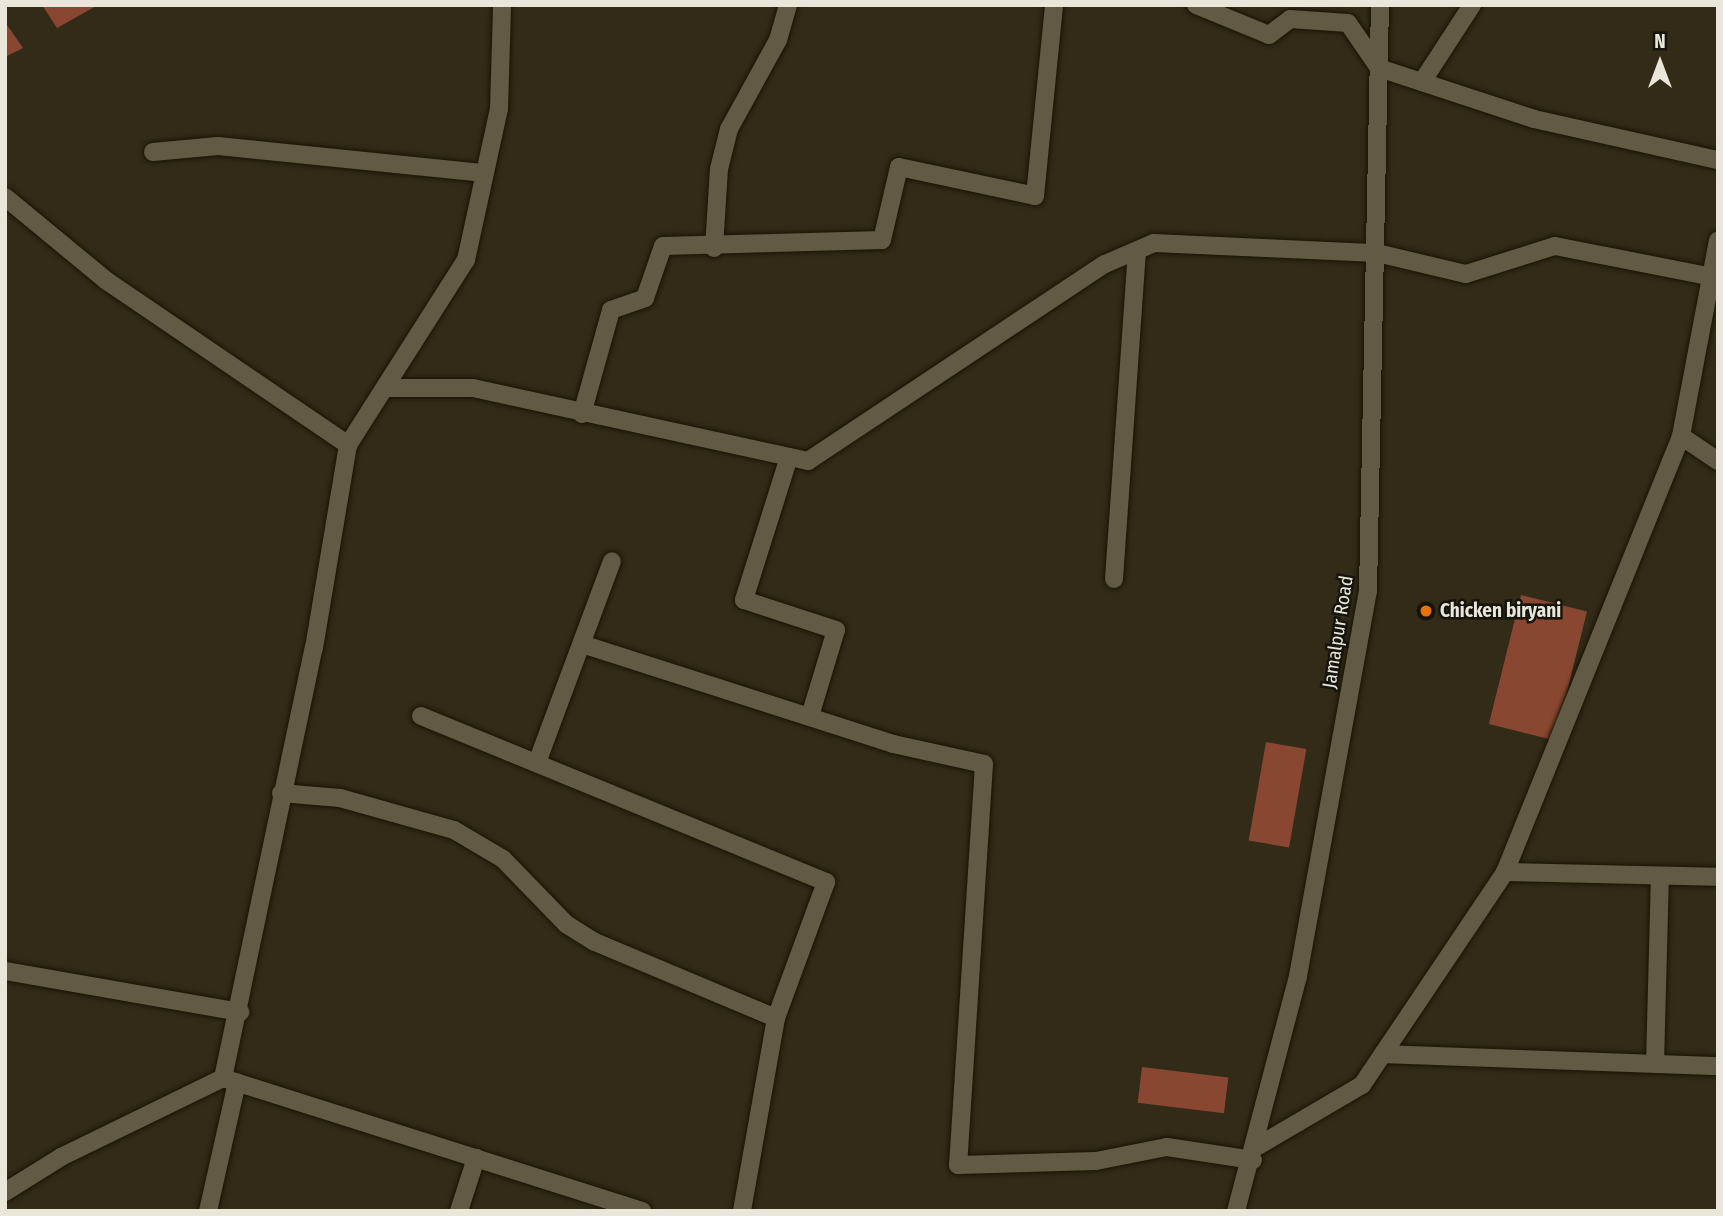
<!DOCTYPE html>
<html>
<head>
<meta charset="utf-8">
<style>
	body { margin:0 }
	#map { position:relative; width:1723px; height:1216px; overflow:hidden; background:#312b18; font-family:"Fira Sans Condensed",sans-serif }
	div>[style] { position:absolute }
	.building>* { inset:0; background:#894731; transform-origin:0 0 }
	.roads { filter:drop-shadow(0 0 2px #191403) drop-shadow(0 0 2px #191403) }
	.minor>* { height:18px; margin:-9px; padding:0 9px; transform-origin:9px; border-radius:9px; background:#615b46 }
	.tertiary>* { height:18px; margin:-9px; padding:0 9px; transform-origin:9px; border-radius:9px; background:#615b46 }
	.dots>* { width:19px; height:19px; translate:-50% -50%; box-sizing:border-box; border:4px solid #16140b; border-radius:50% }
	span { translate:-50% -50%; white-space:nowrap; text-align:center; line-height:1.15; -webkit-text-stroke:5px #16140b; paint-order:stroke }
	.poi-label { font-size:19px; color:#eae6da; font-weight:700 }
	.left { translate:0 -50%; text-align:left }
	.street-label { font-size:19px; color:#eae6da }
	.frame { position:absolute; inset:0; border:7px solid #eae6da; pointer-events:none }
	.north { position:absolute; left:1625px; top:28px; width:70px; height:70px; -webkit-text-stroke:5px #16140b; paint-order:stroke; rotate:0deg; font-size:19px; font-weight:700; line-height:28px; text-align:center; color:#eae6da }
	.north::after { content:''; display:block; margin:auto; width:24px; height:32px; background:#eae6da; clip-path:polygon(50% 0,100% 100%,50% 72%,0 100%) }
</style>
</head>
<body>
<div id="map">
	<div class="building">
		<i style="clip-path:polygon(42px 5px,98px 5px,57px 28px)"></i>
		<i style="clip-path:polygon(5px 22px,23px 48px,5px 57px)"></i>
		<i style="left:1521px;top:595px;width:68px;height:133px;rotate:14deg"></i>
		<i style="left:1266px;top:742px;width:41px;height:100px;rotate:10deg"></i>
		<i style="left:1142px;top:1067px;width:87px;height:36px;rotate:7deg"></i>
	</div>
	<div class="roads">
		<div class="minor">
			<i style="left:1196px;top:5px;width:79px;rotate:22.3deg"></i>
			<i style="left:1269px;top:35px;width:26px;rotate:-37deg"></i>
			<i style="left:1290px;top:19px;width:58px;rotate:3.9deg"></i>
			<i style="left:1348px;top:23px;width:55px;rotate:55.4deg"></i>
			<i style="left:1379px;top:68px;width:163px;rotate:18.2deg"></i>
			<i style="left:1534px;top:119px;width:189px;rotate:12.6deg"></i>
			<i style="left:1422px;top:82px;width:92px;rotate:-57deg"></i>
			<i style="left:153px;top:152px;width:65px;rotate:-5.3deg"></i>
			<i style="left:218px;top:146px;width:268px;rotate:5.8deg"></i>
			<i style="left:5px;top:197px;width:132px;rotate:39.5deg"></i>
			<i style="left:107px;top:281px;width:292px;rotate:34.2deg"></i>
			<i style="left:714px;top:248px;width:79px;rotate:-86.4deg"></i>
			<i style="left:719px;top:169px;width:41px;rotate:-76deg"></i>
			<i style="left:729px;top:129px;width:102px;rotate:-61.2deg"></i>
			<i style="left:778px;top:40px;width:36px;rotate:-74deg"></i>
			<i style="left:388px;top:388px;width:85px"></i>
			<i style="left:473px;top:388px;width:343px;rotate:12.3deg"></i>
			<i style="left:808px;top:461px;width:356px;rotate:-33.6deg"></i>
			<i style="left:1105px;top:264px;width:53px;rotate:-23.2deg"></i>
			<i style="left:1154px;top:243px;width:223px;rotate:2.6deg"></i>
			<i style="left:1377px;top:253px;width:91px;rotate:13.3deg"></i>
			<i style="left:1466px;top:274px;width:93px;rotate:-17.5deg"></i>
			<i style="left:1555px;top:246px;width:166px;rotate:11.1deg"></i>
			<i style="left:582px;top:414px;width:108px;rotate:-74.4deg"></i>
			<i style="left:611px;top:310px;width:36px;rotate:-19deg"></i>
			<i style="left:645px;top:298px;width:55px;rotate:-70.9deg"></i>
			<i style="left:663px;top:246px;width:219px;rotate:-1.6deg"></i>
			<i style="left:882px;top:240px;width:75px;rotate:-76.9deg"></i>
			<i style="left:899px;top:167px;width:139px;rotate:12deg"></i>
			<i style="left:1035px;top:196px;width:192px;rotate:-84.3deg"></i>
			<i style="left:1681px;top:436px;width:45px;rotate:34deg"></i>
			<i style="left:789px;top:457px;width:150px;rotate:107.5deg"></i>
			<i style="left:744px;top:600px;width:97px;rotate:18.1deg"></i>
			<i style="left:836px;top:630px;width:90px;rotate:106.8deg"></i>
			<i style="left:1114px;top:579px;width:329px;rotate:-86deg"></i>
			<i style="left:585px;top:645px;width:324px;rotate:17.8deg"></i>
			<i style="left:893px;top:744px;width:93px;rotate:12.4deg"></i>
			<i style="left:984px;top:764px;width:402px;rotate:93.7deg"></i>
			<i style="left:958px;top:1165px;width:138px;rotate:-1.7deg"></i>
			<i style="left:1096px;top:1161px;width:72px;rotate:-11.2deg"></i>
			<i style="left:1167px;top:1147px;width:87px;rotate:8.6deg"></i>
			<i style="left:421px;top:716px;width:438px;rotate:22.3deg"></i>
			<i style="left:826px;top:882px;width:145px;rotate:110.2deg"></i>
			<i style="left:776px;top:1018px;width:196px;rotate:100deg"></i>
			<i style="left:538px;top:760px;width:212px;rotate:-69.6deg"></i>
			<i style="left:281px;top:793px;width:59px;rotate:4.8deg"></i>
			<i style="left:340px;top:798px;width:118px;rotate:15.7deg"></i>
			<i style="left:454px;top:830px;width:57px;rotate:30.6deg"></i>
			<i style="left:503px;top:859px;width:91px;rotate:45.9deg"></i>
			<i style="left:566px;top:924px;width:34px;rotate:32deg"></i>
			<i style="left:595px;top:942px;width:196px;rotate:22.8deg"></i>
			<i style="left:1505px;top:872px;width:213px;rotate:1.3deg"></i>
			<i style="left:5px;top:971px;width:239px;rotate:9.9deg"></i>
			<i style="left:1383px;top:1054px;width:335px;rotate:2.1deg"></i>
			<i style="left:1655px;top:1064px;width:186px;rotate:-88.5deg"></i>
			<i style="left:223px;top:1078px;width:440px;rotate:17.6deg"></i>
			<i style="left:1258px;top:1146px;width:121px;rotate:-30.4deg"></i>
			<i style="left:1362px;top:1085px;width:257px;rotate:-56.1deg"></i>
			<i style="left:1505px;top:872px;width:470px;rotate:-68deg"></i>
			<i style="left:1681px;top:436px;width:199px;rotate:-79.3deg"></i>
			<i style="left:208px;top:1211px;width:132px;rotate:-77.3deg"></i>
			<i style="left:459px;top:1211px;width:56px;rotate:-72.2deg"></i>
		</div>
		<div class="tertiary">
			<i style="left:5px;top:1192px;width:66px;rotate:-32deg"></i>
			<i style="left:61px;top:1157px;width:180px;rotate:-26deg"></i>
			<i style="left:223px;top:1078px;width:440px;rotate:-78.1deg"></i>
			<i style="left:314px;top:648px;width:206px;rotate:-80.5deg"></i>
			<i style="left:348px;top:445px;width:219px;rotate:-57.5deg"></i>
			<i style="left:466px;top:260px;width:155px;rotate:-77.7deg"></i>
			<i style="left:499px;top:109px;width:104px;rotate:-88.3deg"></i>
			<i style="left:1236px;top:1211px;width:243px;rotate:-75.2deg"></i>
			<i style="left:1298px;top:976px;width:391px;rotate:-79.7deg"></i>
			<i style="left:1368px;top:591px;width:586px;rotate:-88.83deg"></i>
		</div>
	</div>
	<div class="dots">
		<i style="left:1426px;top:611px;background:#e8710a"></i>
	</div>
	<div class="poi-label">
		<span class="left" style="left:1440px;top:611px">Chicken biryani</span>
	</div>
	<div class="street-label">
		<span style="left:1338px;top:632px;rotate:-81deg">Jamalpur Road</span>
	</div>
	<div class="frame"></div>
	<div class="north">N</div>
</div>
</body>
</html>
